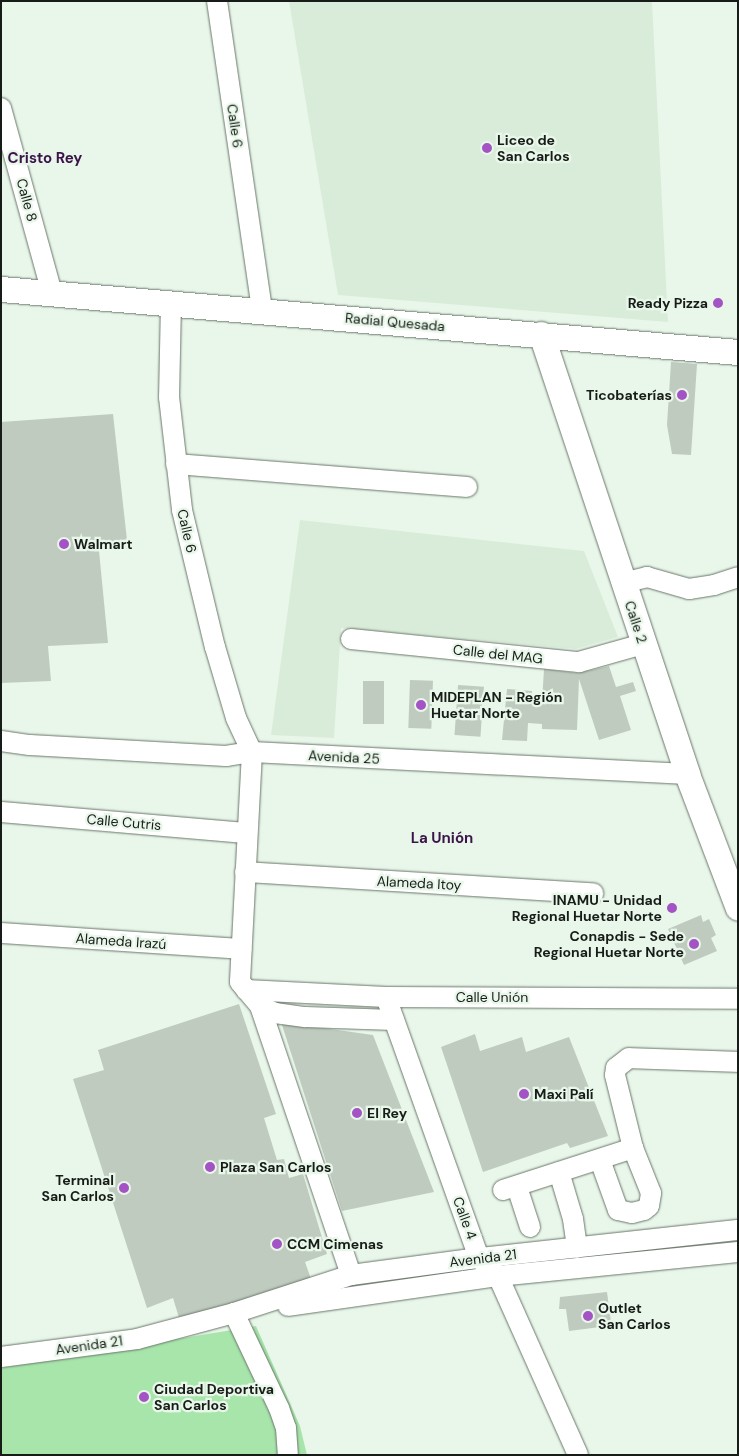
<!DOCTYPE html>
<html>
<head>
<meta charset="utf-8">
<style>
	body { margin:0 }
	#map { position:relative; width:739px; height:1456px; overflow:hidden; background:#e9f7ea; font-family:"DM Sans",sans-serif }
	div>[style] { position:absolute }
	.built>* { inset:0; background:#d9ecd9 }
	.green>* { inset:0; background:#a7e5ab }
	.building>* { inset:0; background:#becbbe; transform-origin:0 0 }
	.roads { filter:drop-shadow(0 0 1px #6a766a) drop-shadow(0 0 1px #6a766a) }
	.minor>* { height:20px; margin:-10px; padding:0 10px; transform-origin:10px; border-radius:10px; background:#fff }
	.major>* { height:25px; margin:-12.5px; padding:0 12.5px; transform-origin:12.5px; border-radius:12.5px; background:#fff }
	.dots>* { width:14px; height:14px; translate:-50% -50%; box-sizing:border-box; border:2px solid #e9f7ea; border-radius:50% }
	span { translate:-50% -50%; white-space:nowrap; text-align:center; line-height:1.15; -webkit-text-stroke:4.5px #e9f7ea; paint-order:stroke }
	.street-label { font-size:14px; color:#181c18 }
	.poi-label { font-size:14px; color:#181c18; font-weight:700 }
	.left { translate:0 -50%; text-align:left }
	.right { translate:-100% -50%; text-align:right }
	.neighbourhood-label { font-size:15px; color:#3b154a; font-weight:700 }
	.frame { position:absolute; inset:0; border:2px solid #181c18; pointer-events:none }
</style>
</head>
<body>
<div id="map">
	<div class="built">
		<i style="clip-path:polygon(289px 1px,652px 1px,668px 322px,338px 295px)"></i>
		<i style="clip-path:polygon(300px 520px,584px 551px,618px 637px,576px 649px,341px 628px,334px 738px,271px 735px)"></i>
	</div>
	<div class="green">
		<i style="clip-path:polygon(256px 1326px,300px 1426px,307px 1455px,1px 1455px,1px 1368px)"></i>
	</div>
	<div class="building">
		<i style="clip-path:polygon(671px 362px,697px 364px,691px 455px,672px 454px,667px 425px)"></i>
		<i style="clip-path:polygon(113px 414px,128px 549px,99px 551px,108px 643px,48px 646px,51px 681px,1px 683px,1px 422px)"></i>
		<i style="clip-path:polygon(609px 666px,616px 687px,633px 682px,636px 691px,620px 696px,631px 730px,599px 740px,579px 679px,577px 730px,542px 729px,542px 724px,528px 723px,527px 741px,502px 740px,507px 689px,532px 691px,531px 702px,542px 702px,544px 669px,578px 673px)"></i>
		<i style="left:410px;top:680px;width:23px;height:48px;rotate:2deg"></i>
		<i style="left:363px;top:681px;width:21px;height:43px"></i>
		<i style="left:458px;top:685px;width:26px;height:50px;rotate:4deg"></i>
		<i style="clip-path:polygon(701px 915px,703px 922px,709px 919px,716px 935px,711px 938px,717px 951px,684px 965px,668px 929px)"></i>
		<i style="clip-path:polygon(239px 1004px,276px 1114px,264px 1118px,277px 1160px,284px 1159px,289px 1178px,303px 1174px,327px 1254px,305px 1262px,311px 1279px,180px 1321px,173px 1298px,147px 1308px,73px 1079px,104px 1070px,98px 1050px)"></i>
		<i style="clip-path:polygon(281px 1022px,373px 1035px,434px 1192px,342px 1211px)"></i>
		<i style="clip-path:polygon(475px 1034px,480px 1051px,522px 1037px,526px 1052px,569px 1037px,608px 1136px,570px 1148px,567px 1143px,483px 1172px,441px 1047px)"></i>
		<i style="clip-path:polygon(607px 1292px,611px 1322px,608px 1326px,569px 1331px,566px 1309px,559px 1309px,560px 1297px)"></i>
	</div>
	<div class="roads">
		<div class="minor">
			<i style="left:217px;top:1px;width:312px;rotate:81.7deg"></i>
			<i style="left:1px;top:108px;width:192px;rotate:74.6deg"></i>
			<i style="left:171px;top:303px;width:94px;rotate:91.2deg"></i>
			<i style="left:169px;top:397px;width:114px;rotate:83.4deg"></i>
			<i style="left:182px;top:510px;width:141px;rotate:76.5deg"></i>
			<i style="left:215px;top:647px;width:74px;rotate:73.5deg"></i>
			<i style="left:236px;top:718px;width:38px;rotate:65deg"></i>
			<i style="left:252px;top:752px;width:230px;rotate:93deg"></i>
			<i style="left:240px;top:982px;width:31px;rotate:50deg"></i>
			<i style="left:260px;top:1006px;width:17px;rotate:25deg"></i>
			<i style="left:275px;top:1013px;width:30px;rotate:8deg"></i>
			<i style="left:305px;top:1017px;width:89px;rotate:1.9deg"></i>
			<i style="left:176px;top:464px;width:292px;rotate:4.5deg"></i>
			<i style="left:623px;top:583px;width:25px;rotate:-14deg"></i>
			<i style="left:647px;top:577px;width:44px;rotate:15.9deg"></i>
			<i style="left:689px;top:589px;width:25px;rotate:-9deg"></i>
			<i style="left:714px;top:585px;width:25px;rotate:-18deg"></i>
			<i style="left:351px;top:639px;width:229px;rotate:5.8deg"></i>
			<i style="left:579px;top:662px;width:66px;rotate:-15.7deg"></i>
			<i style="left:1px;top:741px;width:29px;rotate:8deg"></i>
			<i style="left:30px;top:745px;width:196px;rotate:3.2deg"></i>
			<i style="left:226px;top:756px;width:26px;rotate:-9deg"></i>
			<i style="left:252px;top:752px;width:436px;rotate:2.9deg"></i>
			<i style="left:1px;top:812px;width:247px;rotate:4.9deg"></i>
			<i style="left:245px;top:872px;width:349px;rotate:3.5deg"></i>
			<i style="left:1px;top:933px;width:241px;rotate:3.8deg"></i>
			<i style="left:246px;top:990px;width:140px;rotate:2.9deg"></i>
			<i style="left:386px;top:997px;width:352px;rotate:0.3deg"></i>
			<i style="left:386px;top:997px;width:277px;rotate:70.4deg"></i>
			<i style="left:479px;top:1258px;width:26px;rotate:43deg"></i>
			<i style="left:498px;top:1276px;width:196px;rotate:65.9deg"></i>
			<i style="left:260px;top:1006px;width:284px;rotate:71.3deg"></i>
			<i style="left:600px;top:1160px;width:53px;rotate:70.2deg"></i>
			<i style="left:618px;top:1210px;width:14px;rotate:12deg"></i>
			<i style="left:632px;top:1213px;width:12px;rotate:-14deg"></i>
			<i style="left:644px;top:1210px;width:6px;rotate:-39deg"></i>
			<i style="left:649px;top:1206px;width:13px;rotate:-81deg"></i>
			<i style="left:651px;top:1193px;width:48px;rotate:-111.8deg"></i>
			<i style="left:559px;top:1172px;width:49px;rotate:73.4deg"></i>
			<i style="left:573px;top:1219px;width:29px;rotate:82deg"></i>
			<i style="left:517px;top:1187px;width:42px;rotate:72deg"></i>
			<i style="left:503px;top:1190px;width:137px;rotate:-17.9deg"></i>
			<i style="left:633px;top:1148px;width:75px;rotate:-103.9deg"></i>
			<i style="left:615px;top:1075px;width:7px;rotate:-82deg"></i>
			<i style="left:616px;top:1068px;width:16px;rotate:-38deg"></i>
			<i style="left:629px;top:1058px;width:109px;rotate:2.1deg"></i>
			<i style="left:288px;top:1306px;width:212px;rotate:-8.1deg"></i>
			<i style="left:498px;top:1276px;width:241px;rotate:-5.7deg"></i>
			<i style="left:234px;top:1313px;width:105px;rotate:64.7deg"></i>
			<i style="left:279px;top:1408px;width:21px;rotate:71deg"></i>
			<i style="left:286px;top:1428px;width:27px;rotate:86deg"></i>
			<i style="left:1px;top:1357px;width:137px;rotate:-7.5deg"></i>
			<i style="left:137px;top:1339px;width:100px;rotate:-15deg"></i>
			<i style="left:234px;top:1313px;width:123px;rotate:-18deg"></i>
			<i style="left:351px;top:1275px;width:129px;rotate:-7.6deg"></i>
			<i style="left:479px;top:1258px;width:261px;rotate:-6.2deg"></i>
		</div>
		<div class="major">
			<i style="left:1px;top:289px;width:740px;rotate:4.89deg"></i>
			<i style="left:541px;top:334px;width:464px;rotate:71.6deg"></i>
			<i style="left:687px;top:774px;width:143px;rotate:69.2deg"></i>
		</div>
	</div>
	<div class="dots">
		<i style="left:487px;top:148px;background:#a353c3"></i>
		<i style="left:718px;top:303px;background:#a353c3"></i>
		<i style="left:682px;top:395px;background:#a353c3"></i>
		<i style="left:64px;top:544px;background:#a353c3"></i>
		<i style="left:421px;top:705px;background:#a353c3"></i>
		<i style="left:672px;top:908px;background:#a353c3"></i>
		<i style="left:694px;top:944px;background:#a353c3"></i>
		<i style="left:524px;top:1094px;background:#a353c3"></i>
		<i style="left:357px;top:1113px;background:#a353c3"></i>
		<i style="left:210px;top:1167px;background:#a353c3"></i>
		<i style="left:124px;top:1188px;background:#a353c3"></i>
		<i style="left:277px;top:1244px;background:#a353c3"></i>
		<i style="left:588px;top:1316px;background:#a353c3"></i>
		<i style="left:144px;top:1397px;background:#a353c3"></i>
	</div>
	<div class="street-label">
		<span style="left:235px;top:126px;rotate:82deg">Calle 6</span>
		<span style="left:27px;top:200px;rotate:75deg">Calle 8</span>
		<span style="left:395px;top:322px;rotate:5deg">Radial Quesada</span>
		<span style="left:187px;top:531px;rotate:77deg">Calle 6</span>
		<span style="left:636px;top:622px;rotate:72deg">Calle 2</span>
		<span style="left:498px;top:654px;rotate:6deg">Calle del MAG</span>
		<span style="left:344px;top:757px;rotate:3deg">Avenida 25</span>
		<span style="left:124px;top:822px;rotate:5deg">Calle Cutris</span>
		<span style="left:419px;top:883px;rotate:3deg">Alameda Itoy</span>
		<span style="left:121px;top:941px;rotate:4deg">Alameda Irazú</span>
		<span style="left:492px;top:997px">Calle Unión</span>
		<span style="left:465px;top:1218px;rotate:70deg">Calle 4</span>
		<span style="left:483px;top:1258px;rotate:-7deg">Avenida 21</span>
		<span style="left:89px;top:1345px;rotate:-8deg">Avenida 21</span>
	</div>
	<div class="poi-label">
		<span class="left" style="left:497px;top:148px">Liceo de<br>San Carlos</span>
		<span class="right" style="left:708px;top:303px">Ready Pizza</span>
		<span class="right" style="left:672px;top:395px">Ticobaterías</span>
		<span class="left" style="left:74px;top:544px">Walmart</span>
		<span class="left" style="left:431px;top:705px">MIDEPLAN - Región<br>Huetar Norte</span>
		<span class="right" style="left:662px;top:908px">INAMU - Unidad<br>Regional Huetar Norte</span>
		<span class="right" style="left:684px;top:944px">Conapdis - Sede<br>Regional Huetar Norte</span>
		<span class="left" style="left:534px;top:1094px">Maxi Palí</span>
		<span class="left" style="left:367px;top:1113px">El Rey</span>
		<span class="left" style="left:220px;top:1167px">Plaza San Carlos</span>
		<span class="right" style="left:114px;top:1188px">Terminal<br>San Carlos</span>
		<span class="left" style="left:287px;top:1244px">CCM Cimenas</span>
		<span class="left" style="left:598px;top:1316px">Outlet<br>San Carlos</span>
		<span class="left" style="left:154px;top:1397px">Ciudad Deportiva<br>San Carlos</span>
	</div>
	<div class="neighbourhood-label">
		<span style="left:45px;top:159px">Cristo Rey</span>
		<span style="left:442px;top:839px">La Unión</span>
	</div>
	<div class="frame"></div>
</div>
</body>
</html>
